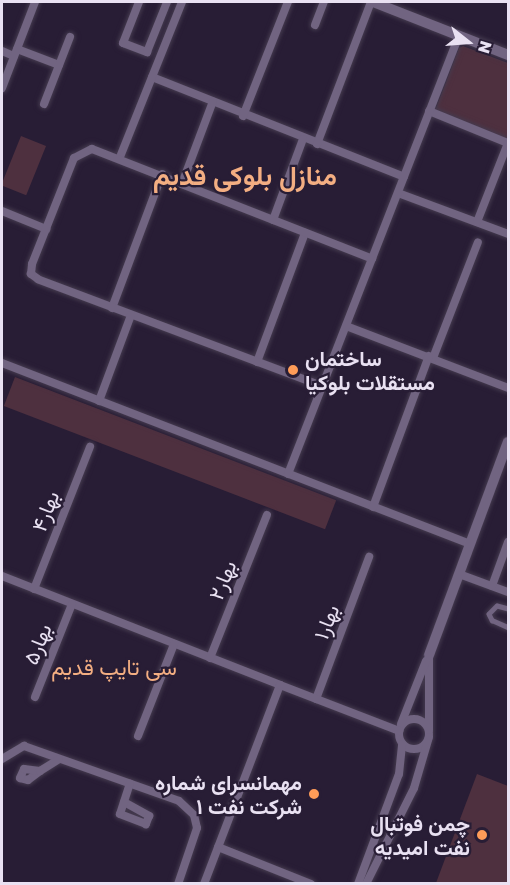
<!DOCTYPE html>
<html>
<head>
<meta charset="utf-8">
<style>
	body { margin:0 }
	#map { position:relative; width:510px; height:885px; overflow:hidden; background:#281d35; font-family:"Golos Text",Vazirmatn,sans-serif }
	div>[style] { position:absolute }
	.green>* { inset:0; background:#4e303f; transform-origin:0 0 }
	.roads { filter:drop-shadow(0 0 2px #453b4f) drop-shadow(0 0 2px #453b4f) }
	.service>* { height:4.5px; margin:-2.25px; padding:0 2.25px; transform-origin:2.25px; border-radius:2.25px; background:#716481 }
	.minor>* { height:8px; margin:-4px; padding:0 4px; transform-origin:4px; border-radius:4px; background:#716481 }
	.minor>.ring { margin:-4px; padding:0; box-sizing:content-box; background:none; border:8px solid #716481; border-radius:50% }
	.tertiary>* { height:10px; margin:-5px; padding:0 5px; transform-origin:5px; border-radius:5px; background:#716481 }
	.dots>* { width:16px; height:16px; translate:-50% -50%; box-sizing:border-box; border:3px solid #281d35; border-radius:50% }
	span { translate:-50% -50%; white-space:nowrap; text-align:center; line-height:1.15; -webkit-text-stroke:4.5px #281d35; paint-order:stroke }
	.poi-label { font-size:21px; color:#e9e1f2; font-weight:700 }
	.left { translate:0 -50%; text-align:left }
	.right { translate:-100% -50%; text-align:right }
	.street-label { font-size:21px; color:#e9e1f2 }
	.neighbourhood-label { font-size:22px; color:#f3ae82 }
	.district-label { font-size:27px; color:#f3ae82; font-weight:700 }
	.frame { position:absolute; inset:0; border:3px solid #e9e1f2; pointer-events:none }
	.north { position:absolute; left:438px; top:12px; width:60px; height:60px; -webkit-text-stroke:4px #281d35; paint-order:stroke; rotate:107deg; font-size:16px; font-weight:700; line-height:24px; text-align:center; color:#e9e1f2 }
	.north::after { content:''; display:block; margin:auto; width:21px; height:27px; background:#e9e1f2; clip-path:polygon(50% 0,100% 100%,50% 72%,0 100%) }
</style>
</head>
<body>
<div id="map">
	<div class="green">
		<i style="clip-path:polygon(463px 46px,508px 63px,508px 139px,435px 111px,459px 48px)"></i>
		<i style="left:21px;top:136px;width:27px;height:53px;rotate:22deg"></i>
		<i style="left:15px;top:377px;width:344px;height:31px;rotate:21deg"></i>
		<i style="clip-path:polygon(477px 774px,508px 786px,508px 883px,436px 883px)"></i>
	</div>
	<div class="roads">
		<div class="service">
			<i style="left:508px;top:609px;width:11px;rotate:-165deg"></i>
			<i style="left:497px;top:606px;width:11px;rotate:135deg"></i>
			<i style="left:489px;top:614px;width:7px;rotate:63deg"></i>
			<i style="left:492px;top:620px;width:17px;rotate:24deg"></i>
		</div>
		<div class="minor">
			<i style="left:139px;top:2px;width:44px;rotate:111.3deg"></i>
			<i style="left:123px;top:43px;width:26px;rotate:21deg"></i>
			<i style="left:147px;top:52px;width:54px;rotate:-68.2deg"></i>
			<i style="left:315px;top:25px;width:25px;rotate:-69deg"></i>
			<i style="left:17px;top:49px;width:45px;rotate:20.9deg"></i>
			<i style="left:2px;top:51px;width:13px;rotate:23deg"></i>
			<i style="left:152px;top:77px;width:271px;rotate:21.6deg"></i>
			<i style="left:2px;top:88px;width:92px;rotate:-69deg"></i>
			<i style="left:44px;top:104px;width:72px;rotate:-68.8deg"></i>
			<i style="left:429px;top:111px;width:85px;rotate:22.1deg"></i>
			<i style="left:243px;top:116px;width:123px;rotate:-68.5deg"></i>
			<i style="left:317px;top:144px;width:152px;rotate:-69.2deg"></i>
			<i style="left:120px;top:157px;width:167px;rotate:-68.2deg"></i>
			<i style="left:183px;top:181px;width:85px;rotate:-69.4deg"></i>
			<i style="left:398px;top:193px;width:117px;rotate:20.4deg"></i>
			<i style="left:2px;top:211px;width:48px;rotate:22.2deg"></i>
			<i style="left:273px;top:220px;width:86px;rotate:-69.7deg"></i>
			<i style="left:477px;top:222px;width:85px;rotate:-68.6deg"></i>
			<i style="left:112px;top:308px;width:143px;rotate:-69.5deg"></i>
			<i style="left:346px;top:326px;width:173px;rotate:20.9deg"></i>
			<i style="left:433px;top:358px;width:124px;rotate:-68.8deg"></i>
			<i style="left:257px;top:362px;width:138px;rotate:-69.6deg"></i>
			<i style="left:2px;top:363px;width:502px;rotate:21.14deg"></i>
			<i style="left:322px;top:386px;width:303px;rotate:-159.4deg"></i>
			<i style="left:38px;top:279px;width:9px;rotate:-144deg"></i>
			<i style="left:31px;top:274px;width:10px;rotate:-84deg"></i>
			<i style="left:32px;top:264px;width:114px;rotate:-68.4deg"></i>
			<i style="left:74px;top:158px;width:20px;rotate:-27deg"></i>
			<i style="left:92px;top:149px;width:301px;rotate:21.4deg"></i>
			<i style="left:99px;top:401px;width:92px;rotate:-69.6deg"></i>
			<i style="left:288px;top:474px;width:471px;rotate:-68.7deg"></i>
			<i style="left:373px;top:507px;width:161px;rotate:-69.7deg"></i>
			<i style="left:459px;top:574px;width:52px;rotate:20.2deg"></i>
			<i style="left:2px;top:576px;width:299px;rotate:21.4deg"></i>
			<i style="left:492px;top:586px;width:47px;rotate:-70deg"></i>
			<i style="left:34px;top:589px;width:153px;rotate:-68.5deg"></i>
			<i style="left:429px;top:655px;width:75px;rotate:90deg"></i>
			<i style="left:210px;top:658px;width:154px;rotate:-68.3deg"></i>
			<i style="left:35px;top:697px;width:100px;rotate:-68.3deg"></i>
			<i style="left:316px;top:699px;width:152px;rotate:-69.5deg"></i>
			<i class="ring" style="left:399px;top:719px;width:22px;height:22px"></i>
			<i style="left:401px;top:724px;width:68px;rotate:-68.4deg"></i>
			<i style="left:138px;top:736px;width:99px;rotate:-68.6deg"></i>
			<i style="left:2px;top:759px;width:26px;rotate:-31deg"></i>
			<i style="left:24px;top:746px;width:164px;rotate:19.5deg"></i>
			<i style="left:179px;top:801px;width:21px;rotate:43deg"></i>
			<i style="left:194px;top:815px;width:13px;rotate:77deg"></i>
			<i style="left:197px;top:828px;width:59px;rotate:108.7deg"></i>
			<i style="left:40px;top:771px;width:15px;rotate:143deg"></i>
			<i style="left:28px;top:780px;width:8px;rotate:-166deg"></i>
			<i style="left:20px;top:778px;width:10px;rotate:-66deg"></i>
			<i style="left:24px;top:769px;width:16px;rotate:7deg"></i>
			<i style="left:40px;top:771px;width:22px;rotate:-32deg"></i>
			<i style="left:124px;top:802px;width:29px;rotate:29deg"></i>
			<i style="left:149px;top:816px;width:9px;rotate:111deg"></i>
			<i style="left:146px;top:824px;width:28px;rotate:-159deg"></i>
			<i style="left:120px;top:814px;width:32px;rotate:-72deg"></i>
			<i style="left:218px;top:847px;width:100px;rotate:21.7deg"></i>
			<i style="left:204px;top:884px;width:213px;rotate:-69.1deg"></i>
			<i style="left:280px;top:685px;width:128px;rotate:21.1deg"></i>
			<i style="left:358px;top:884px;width:117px;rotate:-69.6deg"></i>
			<i style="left:399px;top:774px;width:30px;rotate:-84deg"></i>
			<i style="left:366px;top:884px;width:107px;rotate:-63.4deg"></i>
			<i style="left:414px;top:788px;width:53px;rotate:-73.6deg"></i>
		</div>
		<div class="tertiary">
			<i style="left:373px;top:2px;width:145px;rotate:21.4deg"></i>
			<i style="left:429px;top:655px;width:227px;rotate:-69.7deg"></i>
		</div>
	</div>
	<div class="dots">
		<i style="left:293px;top:370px;background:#fe9c58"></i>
		<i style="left:314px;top:794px;background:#fe9c58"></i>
		<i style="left:482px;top:835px;background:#fe9c58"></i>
	</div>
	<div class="poi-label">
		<span class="left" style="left:305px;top:370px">ساختمان<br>مستقلات بلوکیا</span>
		<span class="right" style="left:302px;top:794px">مهمانسرای شماره<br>۱ شرکت نفت</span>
		<span class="right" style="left:470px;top:835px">چمن فوتبال<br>نفت امیدیه</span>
	</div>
	<div class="street-label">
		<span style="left:45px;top:511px;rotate:-69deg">بهار۴</span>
		<span style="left:222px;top:580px;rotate:-68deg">بهار۲</span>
		<span style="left:326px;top:622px;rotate:-69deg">بهار۱</span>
		<span style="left:37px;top:644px;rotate:-68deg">بهار۵</span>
	</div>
	<div class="neighbourhood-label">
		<span style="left:114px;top:667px">سی تایپ قدیم</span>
	</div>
	<div class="district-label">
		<span style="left:245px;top:176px">منازل بلوکی قدیم</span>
	</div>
	<div class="frame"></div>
	<div class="north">N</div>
</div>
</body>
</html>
